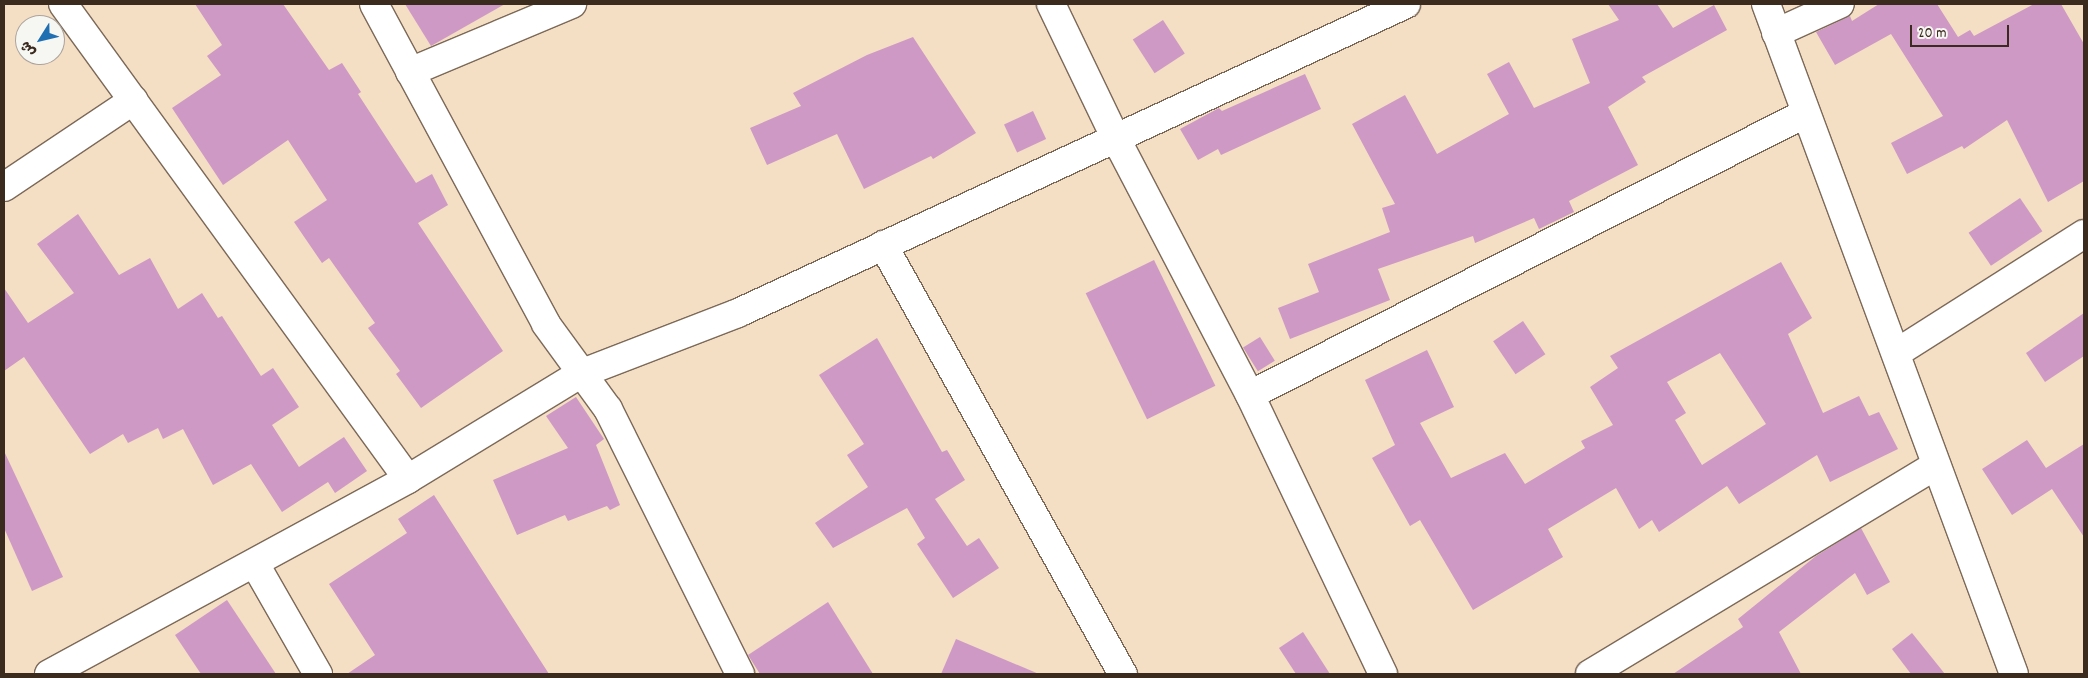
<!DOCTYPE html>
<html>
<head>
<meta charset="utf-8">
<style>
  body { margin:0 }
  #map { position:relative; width:2088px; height:678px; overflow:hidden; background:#f4dec4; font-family:Dekko,"Playpen Sans Arabic",sans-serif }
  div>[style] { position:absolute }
  .building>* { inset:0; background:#ce99c5; transform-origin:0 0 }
  .roads { filter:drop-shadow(1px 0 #7c6958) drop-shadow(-1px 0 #7c6958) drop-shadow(0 1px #7c6958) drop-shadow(0 -1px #7c6958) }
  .minor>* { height:28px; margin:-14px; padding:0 14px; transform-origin:14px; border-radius:14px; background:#fff }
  span { translate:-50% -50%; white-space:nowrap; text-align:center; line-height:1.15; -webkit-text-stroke:4px #f6f6f2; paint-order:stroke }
  .frame { position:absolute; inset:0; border:5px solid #3b2a1e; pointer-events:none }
  .north { position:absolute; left:15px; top:15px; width:50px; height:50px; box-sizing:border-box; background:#f6f6f2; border:1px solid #aba49d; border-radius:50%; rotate:234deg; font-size:14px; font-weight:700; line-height:20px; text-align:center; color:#3b2a1e }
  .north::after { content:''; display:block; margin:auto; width:18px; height:22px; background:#1f6fb2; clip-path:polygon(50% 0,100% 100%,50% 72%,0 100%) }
  .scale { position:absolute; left:1910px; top:25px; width:99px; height:22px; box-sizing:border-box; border:2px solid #3b2a1e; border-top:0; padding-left:6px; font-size:15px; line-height:18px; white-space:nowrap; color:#3b2a1e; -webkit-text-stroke:4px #f6f6f2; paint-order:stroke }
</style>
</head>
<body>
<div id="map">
  <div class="building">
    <div style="clip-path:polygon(195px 4px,283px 4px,329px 70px,342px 63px,361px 92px,358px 94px,416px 183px,432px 174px,448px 205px,418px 223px,503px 351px,421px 408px,396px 374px,400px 371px,368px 328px,375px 323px,329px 258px,322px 263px,294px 222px,327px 200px,288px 140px,223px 185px,172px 108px,221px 75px,207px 56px,222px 45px)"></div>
    <div style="clip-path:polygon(405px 4px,505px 4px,431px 46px)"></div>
    <div style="clip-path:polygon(1608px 4px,1657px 4px,1673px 28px,1714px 5px,1727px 30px,1642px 77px,1646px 82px,1608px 107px,1638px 165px,1569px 201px,1574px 212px,1539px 229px,1534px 218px,1475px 243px,1473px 236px,1378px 269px,1390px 300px,1290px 339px,1278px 308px,1319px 292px,1308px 264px,1390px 232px,1382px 208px,1395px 204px,1352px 124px,1405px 95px,1437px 154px,1509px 114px,1487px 74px,1509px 62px,1534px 108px,1590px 83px,1572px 39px,1619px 20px)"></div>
    <div style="clip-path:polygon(1879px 4px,1937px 4px,1958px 37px,1970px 30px,1974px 36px,2034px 4px,2061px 4px,2084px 44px,2084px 181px,2048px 202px,2007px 120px,1964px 149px,1962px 146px,1907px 174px,1891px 143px,1943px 116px,1891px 34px,1835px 65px,1816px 32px,1850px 16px,1852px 21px)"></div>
    <div style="left:1163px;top:20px;width:40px;height:36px;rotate:57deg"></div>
    <div style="clip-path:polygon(913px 37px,976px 133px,933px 159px,931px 156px,864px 189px,837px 134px,767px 165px,750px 128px,801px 106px,793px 93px,867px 55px)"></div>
    <div style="clip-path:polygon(1305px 74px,1321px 109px,1221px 155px,1218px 149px,1198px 160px,1180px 129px,1219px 108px,1222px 111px)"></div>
    <div style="left:1033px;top:111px;width:31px;height:32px;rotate:65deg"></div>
    <div style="left:2020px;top:198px;width:40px;height:62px;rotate:56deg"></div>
    <div style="clip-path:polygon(78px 214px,119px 275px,150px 258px,178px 309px,202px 293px,218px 318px,222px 316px,261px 376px,273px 368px,299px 407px,272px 425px,299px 467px,344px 437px,367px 471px,335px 493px,328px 482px,282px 512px,251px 464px,213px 485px,183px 429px,163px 439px,158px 428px,128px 443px,123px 434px,90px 454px,24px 357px,4px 371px,4px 288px,28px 323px,74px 293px,37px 244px)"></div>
    <div style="left:1154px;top:260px;width:140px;height:76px;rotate:64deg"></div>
    <div style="clip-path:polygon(evenodd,1781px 262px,1812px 318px,1788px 334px,1823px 413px,1859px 396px,1869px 416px,1879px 412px,1898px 449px,1830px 482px,1817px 455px,1739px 504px,1727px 486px,1659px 532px,1652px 520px,1639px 529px,1616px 488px,1548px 529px,1563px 557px,1473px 610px,1420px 520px,1410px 526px,1372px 458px,1395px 445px,1365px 380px,1427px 350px,1454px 407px,1420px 423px,1451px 478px,1505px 453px,1525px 484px,1585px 448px,1581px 441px,1613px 425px,1590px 387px,1618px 368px,1610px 356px,1781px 262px,1720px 353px,1766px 424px,1702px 465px,1675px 420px,1686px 413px,1667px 382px,1720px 353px)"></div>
    <div style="clip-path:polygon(2084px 313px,2084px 356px,2045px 382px,2026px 353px)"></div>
    <div style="left:1523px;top:321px;width:40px;height:36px;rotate:56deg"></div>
    <div style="left:1260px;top:337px;width:28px;height:20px;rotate:58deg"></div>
    <div style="clip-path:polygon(877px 338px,942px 452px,947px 450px,965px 480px,935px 499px,967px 546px,979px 538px,999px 568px,953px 598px,917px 544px,925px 538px,907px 508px,833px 548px,815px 523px,868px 487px,847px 455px,864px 444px,819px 375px)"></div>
    <div style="clip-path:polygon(576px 397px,604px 439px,596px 445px,620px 505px,610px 510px,607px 506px,568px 521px,565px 515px,517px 535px,493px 480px,568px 448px,546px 416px)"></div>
    <div style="clip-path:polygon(2027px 440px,2046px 468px,2084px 444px,2084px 537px,2052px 489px,2012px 515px,1982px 469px)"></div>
    <div style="clip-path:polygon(4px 451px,63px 577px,32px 591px,4px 528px)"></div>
    <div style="clip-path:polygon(434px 495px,549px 674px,347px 674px,375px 655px,329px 584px,407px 533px,398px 519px)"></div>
    <div style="clip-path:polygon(1861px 528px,1890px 582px,1867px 595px,1855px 573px,1779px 632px,1801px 674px,1673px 674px,1743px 627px,1738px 619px,1816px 556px)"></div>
    <div style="clip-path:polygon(227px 600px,276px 674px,201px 674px,175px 635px)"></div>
    <div style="clip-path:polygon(828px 602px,873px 674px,760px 674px,748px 655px)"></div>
    <div style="clip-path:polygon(1303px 632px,1330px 674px,1296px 674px,1279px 648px)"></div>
    <div style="clip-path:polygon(1912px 633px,1945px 674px,1911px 674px,1892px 649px)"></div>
    <div style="clip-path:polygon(956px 639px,1039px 674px,941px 674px)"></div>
  </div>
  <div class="roads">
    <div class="minor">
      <div style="left:63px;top:4px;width:587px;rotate:54.01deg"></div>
      <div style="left:374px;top:4px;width:363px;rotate:61.7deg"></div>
      <div style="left:546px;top:324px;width:105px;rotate:53.9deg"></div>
      <div style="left:608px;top:409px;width:296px;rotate:63.5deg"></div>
      <div style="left:1051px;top:4px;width:148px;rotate:64.3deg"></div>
      <div style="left:1115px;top:137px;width:291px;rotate:62.4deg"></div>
      <div style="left:1250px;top:395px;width:309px;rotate:64.5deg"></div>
      <div style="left:1766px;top:4px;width:714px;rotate:69.69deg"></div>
      <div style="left:1776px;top:33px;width:70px;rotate:-24.4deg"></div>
      <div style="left:410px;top:72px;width:176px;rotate:-22.8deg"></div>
      <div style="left:4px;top:187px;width:156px;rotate:-33.8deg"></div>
      <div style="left:883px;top:245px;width:492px;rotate:60.8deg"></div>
      <div style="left:1898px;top:352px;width:220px;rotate:-32.4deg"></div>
      <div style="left:1250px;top:395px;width:623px;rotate:-26.89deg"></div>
      <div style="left:255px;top:564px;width:127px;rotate:60.2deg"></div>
      <div style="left:49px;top:674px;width:409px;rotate:-28.5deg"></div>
      <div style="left:408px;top:479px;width:202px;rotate:-31.4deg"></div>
      <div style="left:580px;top:374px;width:169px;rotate:-21.1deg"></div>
      <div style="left:738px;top:313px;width:736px;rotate:-24.82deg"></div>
      <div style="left:1590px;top:674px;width:404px;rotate:-31.1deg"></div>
    </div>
  </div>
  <div class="frame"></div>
  <div class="north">ش</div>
  <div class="scale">20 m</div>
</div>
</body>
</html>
